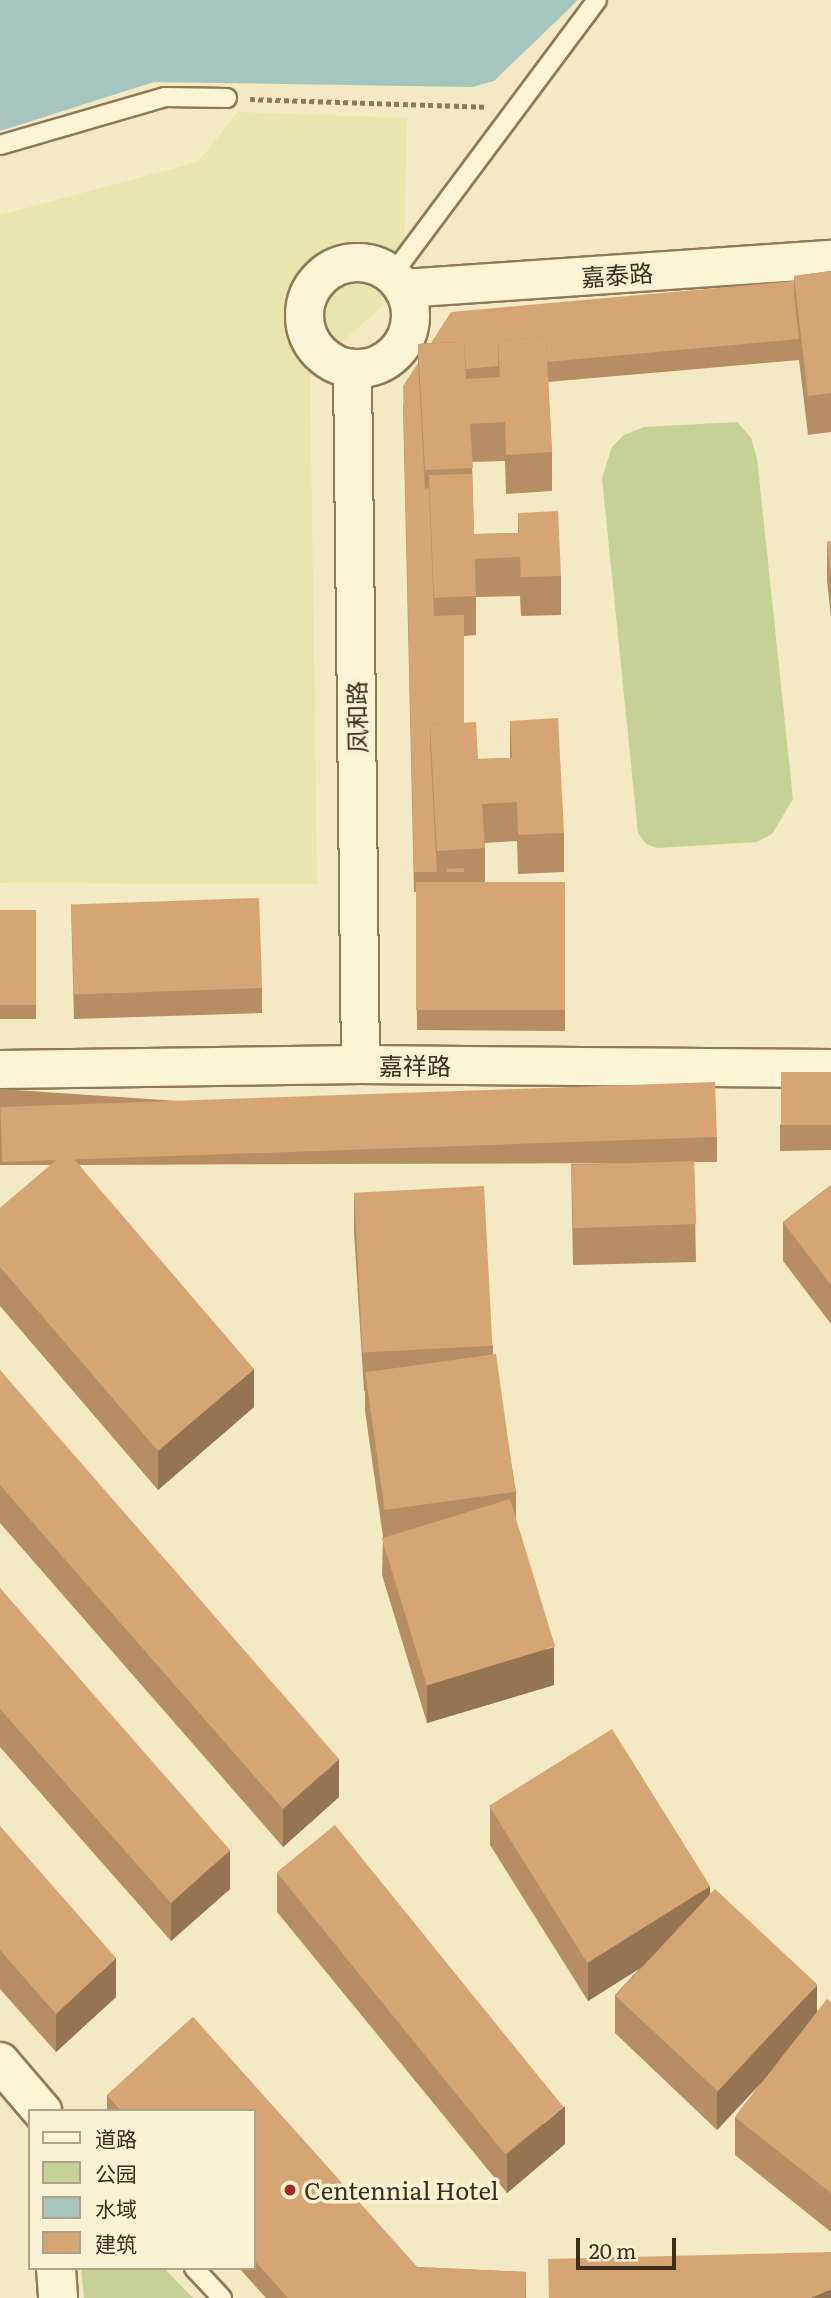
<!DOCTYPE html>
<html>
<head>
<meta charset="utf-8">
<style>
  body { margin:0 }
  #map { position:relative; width:831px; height:2298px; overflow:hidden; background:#f3e9c2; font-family:Literata,"Noto Sans SC",serif }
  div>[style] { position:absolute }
  .farmland>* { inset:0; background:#e9e5af }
  .green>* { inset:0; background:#c6d295 }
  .water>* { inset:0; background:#a5c5be }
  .path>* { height:4.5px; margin-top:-2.25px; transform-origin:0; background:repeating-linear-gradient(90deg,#8f7a57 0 5px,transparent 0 8.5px) }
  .roads { filter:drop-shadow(2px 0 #8f7a57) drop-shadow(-2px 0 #8f7a57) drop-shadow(0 2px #8f7a57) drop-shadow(0 -2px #8f7a57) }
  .service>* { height:18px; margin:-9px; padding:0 9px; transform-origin:9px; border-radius:9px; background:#fcf4d7 }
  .minor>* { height:37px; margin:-18.5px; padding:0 18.5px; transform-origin:18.5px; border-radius:18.5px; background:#fcf4d7 }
  .minor>.ring { margin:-18.5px; padding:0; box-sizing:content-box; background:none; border:37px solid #fcf4d7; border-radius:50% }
  .secondary>* { height:38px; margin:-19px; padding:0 19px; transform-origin:19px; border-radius:19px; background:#fcf4d7 }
  .wall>* { inset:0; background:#b78e64; transform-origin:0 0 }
  .shaded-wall>* { inset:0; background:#957451 }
  .building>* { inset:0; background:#d5a574; transform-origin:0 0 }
  .dots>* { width:19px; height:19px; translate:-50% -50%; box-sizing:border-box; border:4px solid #f9f1d3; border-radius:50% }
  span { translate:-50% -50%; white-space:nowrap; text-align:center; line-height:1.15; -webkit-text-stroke:7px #f9f1d3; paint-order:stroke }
  .street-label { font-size:24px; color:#3d2f1d }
  .poi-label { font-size:24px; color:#3d2f1d }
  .left { translate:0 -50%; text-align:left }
  .legend { position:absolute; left:28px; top:2109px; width:228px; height:161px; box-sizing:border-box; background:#f9f1d3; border:2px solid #aea38a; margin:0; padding:9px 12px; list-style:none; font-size:21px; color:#3d2f1d }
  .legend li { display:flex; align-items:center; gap:14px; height:35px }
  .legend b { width:35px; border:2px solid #aea38a }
  .scale { position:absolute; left:576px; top:2238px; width:100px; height:32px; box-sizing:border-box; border:4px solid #3d2f1d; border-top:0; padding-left:9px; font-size:21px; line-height:24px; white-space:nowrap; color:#3d2f1d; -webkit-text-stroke:5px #f9f1d3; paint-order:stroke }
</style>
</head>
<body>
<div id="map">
  <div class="farmland">
    <div style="clip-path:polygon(238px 112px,407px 118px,403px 288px,310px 370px,317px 884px,0 883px,0 215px,198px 162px)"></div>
  </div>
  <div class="green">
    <div style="clip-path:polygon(737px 422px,751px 438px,757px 458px,793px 799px,772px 834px,757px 842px,657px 848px,646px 844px,638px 833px,602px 478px,612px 447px,624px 435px,644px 427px)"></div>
    <div style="clip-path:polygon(81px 2268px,164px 2268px,193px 2298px,84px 2298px)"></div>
  </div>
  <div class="water">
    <div style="clip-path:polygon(0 0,578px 0,494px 81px,472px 87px,154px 82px,0 131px)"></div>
  </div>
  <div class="path">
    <div style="left:250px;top:99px;width:236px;rotate:1.9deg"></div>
  </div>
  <div class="roads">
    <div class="service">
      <div style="left:0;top:145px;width:172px;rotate:-16.2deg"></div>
      <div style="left:165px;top:97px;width:62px;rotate:0.9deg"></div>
      <div style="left:392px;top:275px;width:343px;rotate:-53.3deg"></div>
      <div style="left:194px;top:2268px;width:41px;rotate:47deg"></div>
    </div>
    <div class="minor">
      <div class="ring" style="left:304px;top:262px;width:69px;height:69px"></div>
      <div style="left:403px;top:288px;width:429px;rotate:-3.9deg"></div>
      <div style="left:352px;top:369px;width:695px;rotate:89.34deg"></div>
      <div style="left:0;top:1069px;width:360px;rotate:-0.8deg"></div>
      <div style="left:360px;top:1064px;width:471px;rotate:0.5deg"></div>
    </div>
    <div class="secondary">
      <div style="left:0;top:2062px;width:65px;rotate:49.4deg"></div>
      <div style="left:56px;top:2268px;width:30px;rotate:86deg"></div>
    </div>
  </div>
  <div class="wall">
    <div style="clip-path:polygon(831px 271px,831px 432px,808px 435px,799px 360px,548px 382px,552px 452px,552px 491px,506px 494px,505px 461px,472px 462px,474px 534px,518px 533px,518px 513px,561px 576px,561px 615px,521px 616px,520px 596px,476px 597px,476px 635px,464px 636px,464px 723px,478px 759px,510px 758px,510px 721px,564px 833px,564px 872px,518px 874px,517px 841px,485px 843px,485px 882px,565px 882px,565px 1031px,417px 1030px,416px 892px,414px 892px,403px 406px,418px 363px,418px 344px,431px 343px,794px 281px,794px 276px)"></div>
    <div style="clip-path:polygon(831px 541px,831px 617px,827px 581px,827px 542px)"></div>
    <div style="clip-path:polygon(71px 904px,262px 988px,262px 1013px,74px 1019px)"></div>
    <div style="left:0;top:910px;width:36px;height:109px"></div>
    <div style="clip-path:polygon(831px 1072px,831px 1150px,780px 1151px,780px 1125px)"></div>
    <div style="clip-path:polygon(0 1089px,717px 1137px,717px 1162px,694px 1162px,696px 1262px,573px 1265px,571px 1164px,625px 1163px,79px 1165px,254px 1407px,158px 1490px,0 1306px,0 1208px,51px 1165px,0 1165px)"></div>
    <div style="clip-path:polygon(831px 1185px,831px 1324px,783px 1261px,783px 1222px)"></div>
    <div style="clip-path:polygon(354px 1193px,493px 1346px,493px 1354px,516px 1492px,516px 1521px,554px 1685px,427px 1723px,382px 1575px,383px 1537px,365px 1411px,365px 1391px,364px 1391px,354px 1232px)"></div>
    <div style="clip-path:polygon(0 1370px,339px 1797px,283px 1847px,0 1523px)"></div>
    <div style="clip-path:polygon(0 1588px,230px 1889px,171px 1941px,0 1747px)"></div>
    <div style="clip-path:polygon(490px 1807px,710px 1893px,817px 2011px,831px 2002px,831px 2232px,735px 2155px,735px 2117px,761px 2083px,717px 2130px,615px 2033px,615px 1995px,639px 1969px,588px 2001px,490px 1845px)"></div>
    <div style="clip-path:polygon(0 1826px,116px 1997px,56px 2052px,0 1989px)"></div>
    <div style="clip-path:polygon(277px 1873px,565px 2144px,507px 2193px,277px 1912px)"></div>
    <div style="clip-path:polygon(193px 2017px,417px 2267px,526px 2272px,526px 2298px,266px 2298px,239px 2268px,254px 2268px,254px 2111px,107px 2111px,107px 2095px)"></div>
  </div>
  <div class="shaded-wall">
    <div style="clip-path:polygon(254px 1369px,254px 1407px,158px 1490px,158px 1451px)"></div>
    <div style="clip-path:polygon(554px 1647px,554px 1685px,427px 1723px,427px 1685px)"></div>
    <div style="clip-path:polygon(339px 1759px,339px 1797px,283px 1847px,283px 1809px)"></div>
    <div style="clip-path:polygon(230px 1850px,230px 1889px,171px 1941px,171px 1903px)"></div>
    <div style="clip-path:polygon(710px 1886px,710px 1924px,588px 2001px,588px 1963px)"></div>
    <div style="clip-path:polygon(116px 1958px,116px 1997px,56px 2052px,56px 2014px)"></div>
    <div style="clip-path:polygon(817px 1985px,817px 2023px,717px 2130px,717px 2091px)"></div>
    <div style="clip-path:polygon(565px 2106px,565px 2144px,507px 2193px,507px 2154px)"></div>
    <div style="clip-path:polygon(831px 2289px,831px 2298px,810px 2298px)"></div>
  </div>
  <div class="building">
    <div style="clip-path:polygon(831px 271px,831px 393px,808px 396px,794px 276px)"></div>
    <div style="clip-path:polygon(794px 281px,794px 294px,799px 339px,547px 362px,546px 337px,498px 340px,498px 366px,466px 369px,464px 342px,431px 343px,451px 312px)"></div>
    <div style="clip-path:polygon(546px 337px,552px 452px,506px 455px,505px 422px,470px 424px,473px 468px,425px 470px,418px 344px,464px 342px,466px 379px,500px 377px,498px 340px)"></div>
    <div style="clip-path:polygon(418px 363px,425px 489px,429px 488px,434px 616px,464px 615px,464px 723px,430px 725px,430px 743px,437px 872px,414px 872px,403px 386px)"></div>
    <div style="clip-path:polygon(472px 474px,474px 534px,519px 533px,518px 513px,558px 511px,561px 576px,521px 577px,520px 557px,475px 559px,476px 596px,434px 598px,429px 475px)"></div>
    <div style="clip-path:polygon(831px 541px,831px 578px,827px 542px)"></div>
    <div style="clip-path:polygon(558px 718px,564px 833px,518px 835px,517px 802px,482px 804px,485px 848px,437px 851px,430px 725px,476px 722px,478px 759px,512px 758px,510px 721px)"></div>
    <div style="clip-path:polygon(464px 868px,464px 872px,447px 872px,447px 869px)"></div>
    <div style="left:416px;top:882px;width:149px;height:128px"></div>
    <div style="left:259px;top:898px;width:90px;height:188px;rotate:88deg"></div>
    <div style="left:0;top:910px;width:36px;height:95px"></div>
    <div style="left:781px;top:1072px;width:50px;height:53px"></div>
    <div style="left:715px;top:1082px;width:55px;height:715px;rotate:88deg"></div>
    <div style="clip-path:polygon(67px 1151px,254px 1369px,158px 1451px,0 1267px,0 1208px)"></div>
    <div style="left:694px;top:1161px;width:63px;height:123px;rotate:88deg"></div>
    <div style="clip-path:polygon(831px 1185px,831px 1285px,783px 1222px)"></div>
    <div style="left:484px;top:1186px;width:160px;height:130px;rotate:87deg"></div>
    <div style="left:496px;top:1354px;width:139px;height:132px;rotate:82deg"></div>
    <div style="clip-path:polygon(0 1370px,339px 1759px,283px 1809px,0 1485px)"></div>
    <div style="left:510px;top:1499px;width:154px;height:134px;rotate:73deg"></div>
    <div style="clip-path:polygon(0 1588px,230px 1850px,171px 1903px,0 1709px)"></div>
    <div style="left:612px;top:1729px;width:185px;height:145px;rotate:58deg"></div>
    <div style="left:335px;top:1825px;width:363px;height:75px;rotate:51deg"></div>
    <div style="clip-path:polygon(0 1826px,116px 1958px,56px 2014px,0 1950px)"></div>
    <div style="left:715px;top:1889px;width:140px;height:146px;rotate:43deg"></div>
    <div style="clip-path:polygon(827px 1999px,831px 2002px,831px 2193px,735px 2117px)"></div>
    <div style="clip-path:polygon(193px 2017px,417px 2267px,526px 2272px,525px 2298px,288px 2298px,254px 2260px,254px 2111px,121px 2111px,107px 2095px)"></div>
    <div style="clip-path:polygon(831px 2252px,831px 2289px,810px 2298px,549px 2298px,548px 2259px)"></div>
  </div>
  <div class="dots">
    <div style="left:290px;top:2190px;background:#a52b20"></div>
  </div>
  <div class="street-label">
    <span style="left:617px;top:274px;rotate:-4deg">嘉泰路</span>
    <span style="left:356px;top:717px;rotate:-91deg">凤和路</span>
    <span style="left:415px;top:1065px">嘉祥路</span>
  </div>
  <div class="poi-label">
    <span class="left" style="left:304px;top:2190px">Centennial Hotel</span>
  </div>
  <ul class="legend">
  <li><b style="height:9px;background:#fcf4d7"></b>道路</li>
  <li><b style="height:19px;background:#c6d295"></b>公园</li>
  <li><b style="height:19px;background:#a5c5be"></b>水域</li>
  <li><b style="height:19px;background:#d5a574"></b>建筑</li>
  </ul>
  <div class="scale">20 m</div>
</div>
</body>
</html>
